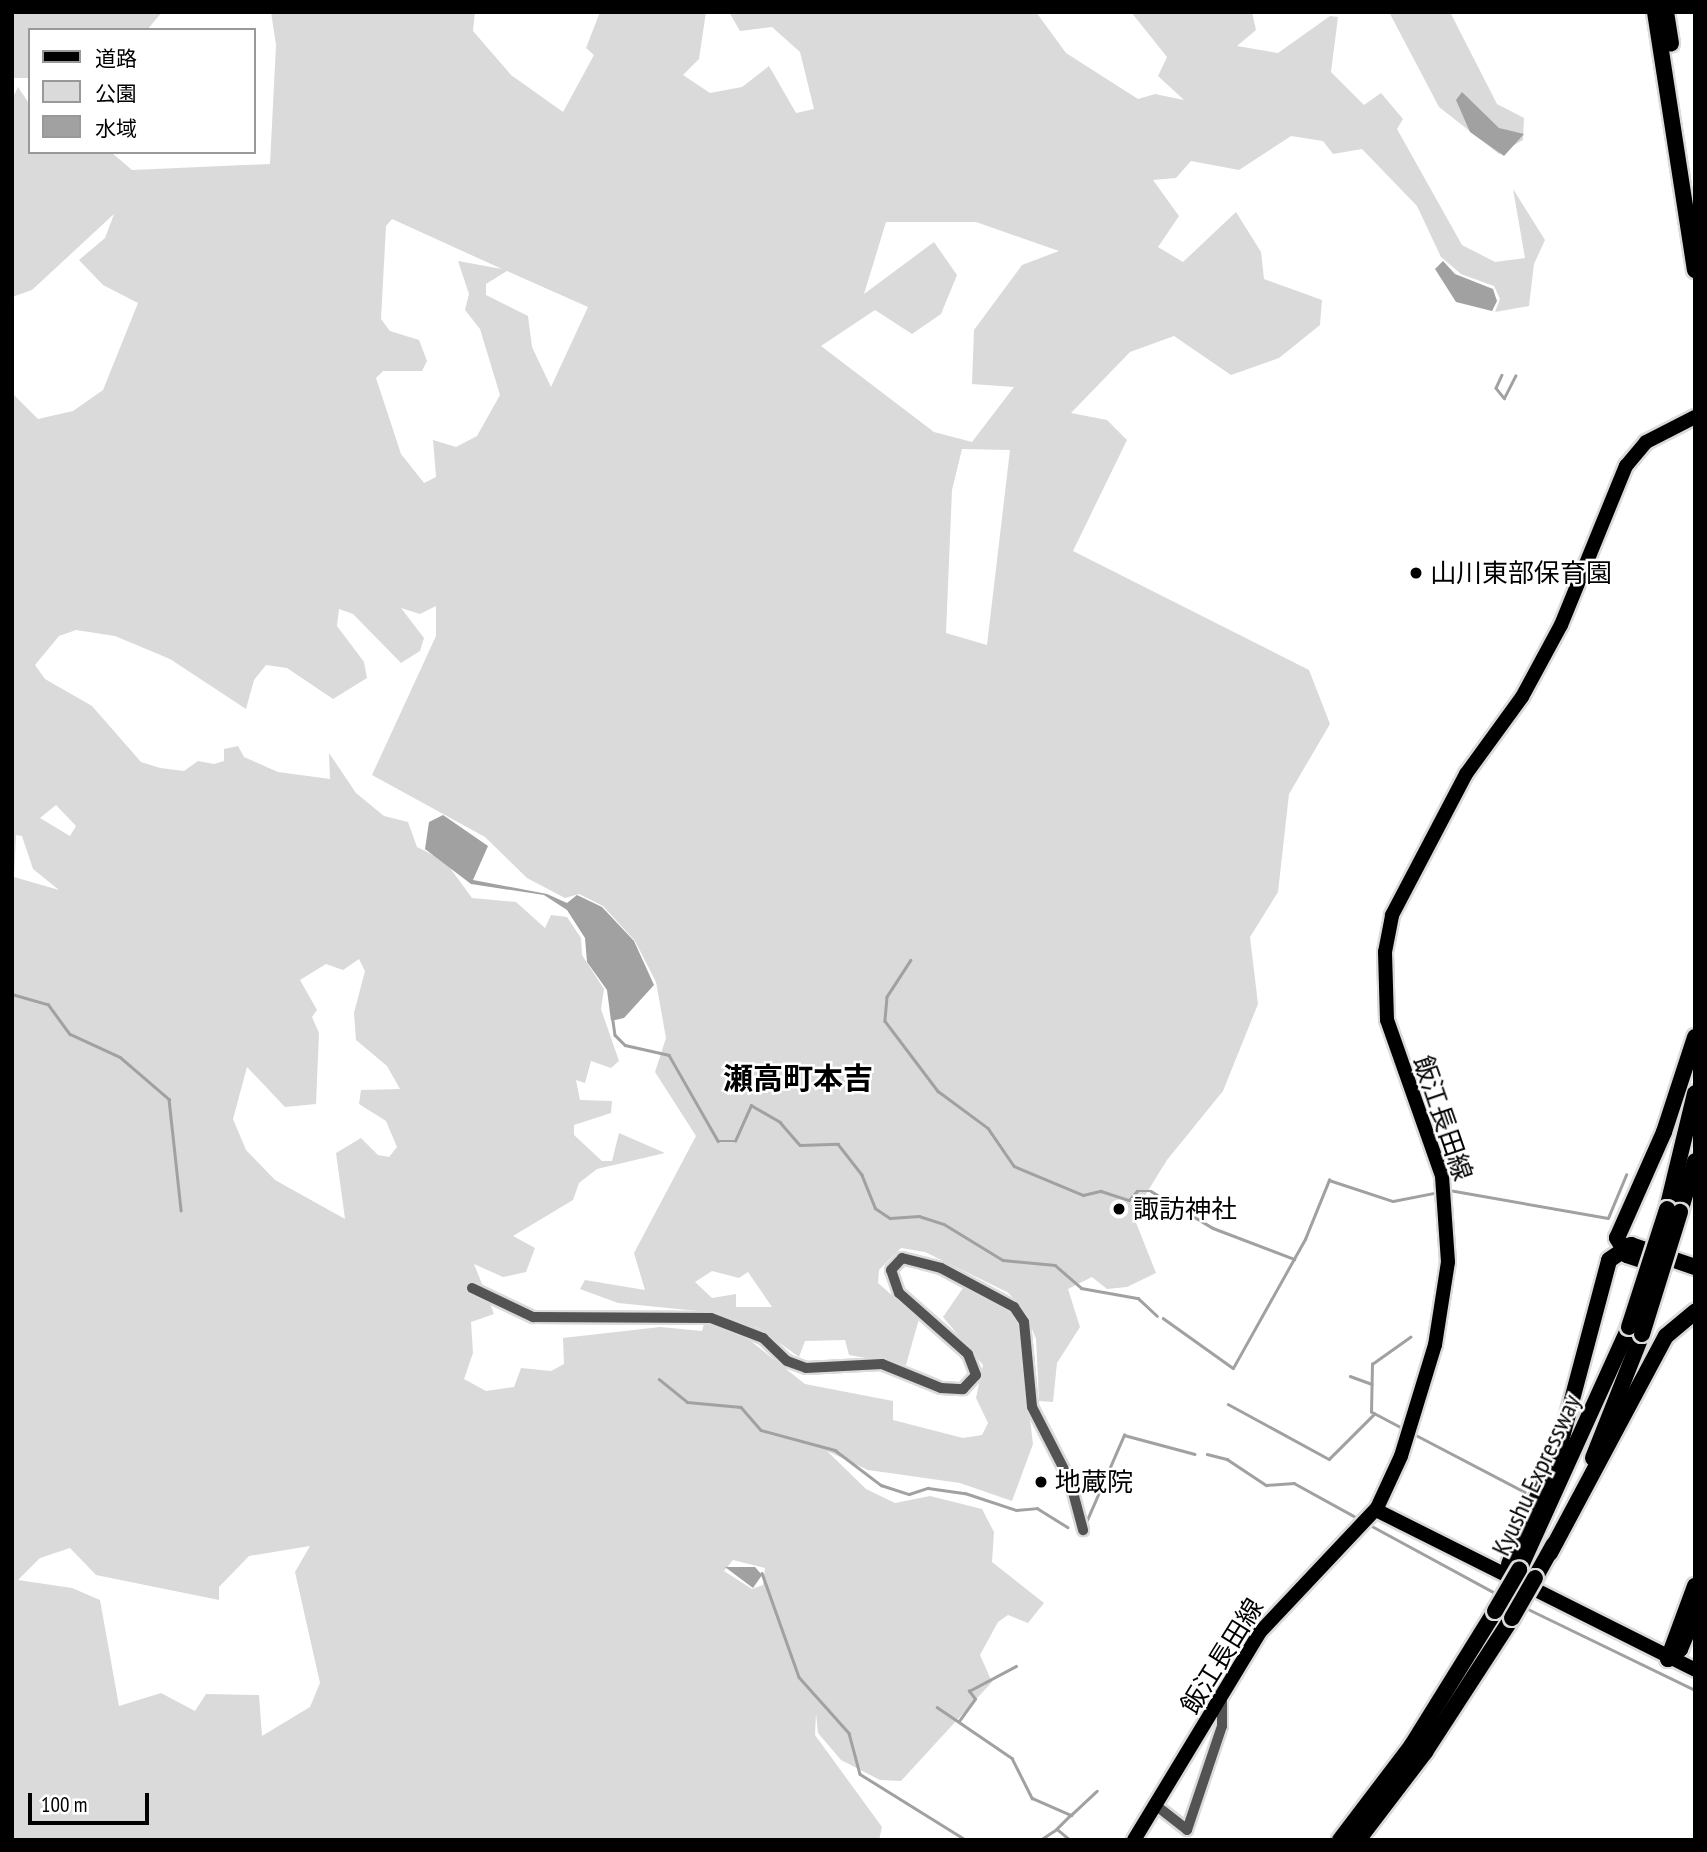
<!DOCTYPE html>
<html>
<head>
<meta charset="utf-8">
<style>
  body { margin:0 }
  #map { position:relative; width:1707px; height:1852px; overflow:hidden; background:#fff; font-family:"PT Sans Narrow","Noto Sans JP",sans-serif }
  div>[style] { position:absolute }
  .green>* { inset:0; background:#dadada }
  .water>* { inset:0; background:#a1a1a1 }
  .stream>* { height:2.5px; margin:-1.25px; padding:0 1.25px; transform-origin:1.25px; border-radius:1.25px; background:#a1a1a1 }
  .roads { filter:drop-shadow(2px 0 #dbdbdb) drop-shadow(-2px 0 #dbdbdb) drop-shadow(0 2px #dbdbdb) drop-shadow(0 -2px #dbdbdb) }
  .minor>* { height:10px; margin:-5px; padding:0 5px; transform-origin:5px; border-radius:5px; background:#535353 }
  .major>* { height:14px; margin:-7px; padding:0 7px; transform-origin:7px; border-radius:7px; background:#000 }
  .highway>* { height:16px; margin:-8px; padding:0 8px; transform-origin:8px; border-radius:8px; background:#000 }
  .bridges { filter:drop-shadow(2px 0 #dbdbdb) drop-shadow(-2px 0 #dbdbdb) drop-shadow(0 2px #dbdbdb) drop-shadow(0 -2px #dbdbdb) }
  .highway-bridge>* { height:16px; margin:-8px; padding:0 8px; transform-origin:8px; border-radius:8px; background:#000 }
  .dots>* { width:19px; height:19px; translate:-50% -50%; box-sizing:border-box; border:4px solid #fff; border-radius:50% }
  span { translate:-50% -50%; white-space:nowrap; text-align:center; line-height:1.15; -webkit-text-stroke:5px #fff; paint-order:stroke }
  .poi-label { font-size:26px; color:#000 }
  .left { translate:0 -50%; text-align:left }
  .street-label { font-size:26px; color:#000 }
  .quarter-label { font-size:30px; color:#000; font-weight:700 }
  .frame { position:absolute; inset:0; border:14px solid #000; pointer-events:none }
  .legend { position:absolute; left:28px; top:28px; width:228px; height:126px; box-sizing:border-box; background:#fff; border:2px solid #999; margin:0; padding:9px 12px; list-style:none; font-size:21px; color:#000 }
  .legend li { display:flex; align-items:center; gap:14px; height:35px }
  .legend b { width:35px; border:2px solid #999 }
  .scale { position:absolute; left:28px; top:1793px; width:121px; height:32px; box-sizing:border-box; border:4px solid #000; border-top:0; padding-left:9px; font-size:21px; line-height:24px; white-space:nowrap; color:#000; -webkit-text-stroke:5px #fff; paint-order:stroke }
</style>
</head>
<body>
<div id="map">
  <div class="green">
    <div style="clip-path:polygon(12px 12px,162px 12px,147px 30px,30px 30px,29px 78px,12px 78px)"></div>
    <div style="clip-path:polygon(evenodd,271px 12px,475px 12px,473px 31px,511px 75px,563px 112px,594px 55px,586px 48px,600px 12px,706px 12px,699px 59px,683px 75px,710px 93px,742px 87px,769px 66px,796px 113px,814px 109px,800px 52px,772px 27px,740px 31px,729px 12px,1036px 12px,1066px 53px,1138px 99px,1155px 94px,1184px 100px,1158px 76px,1167px 57px,1131px 12px,1252px 12px,1256px 30px,1237px 46px,1278px 53px,1330px 16px,1338px 17px,1331px 72px,1364px 105px,1381px 93px,1403px 119px,1397px 129px,1462px 245px,1495px 262px,1525px 258px,1513px 189px,1545px 240px,1534px 264px,1529px 306px,1495px 312px,1500px 299px,1494px 286px,1461px 274px,1441px 257px,1417px 206px,1362px 149px,1333px 154px,1323px 141px,1291px 136px,1239px 170px,1191px 161px,1176px 178px,1153px 180px,1179px 216px,1158px 247px,1183px 262px,1236px 212px,1261px 252px,1264px 279px,1322px 300px,1320px 325px,1279px 358px,1231px 375px,1174px 336px,1130px 352px,1071px 413px,1107px 420px,1127px 440px,1073px 551px,1309px 670px,1330px 724px,1289px 794px,1278px 892px,1250px 937px,1258px 1004px,1223px 1091px,1167px 1160px,1133px 1215px,1156px 1273px,1127px 1287px,1107px 1289px,1092px 1277px,1068px 1289px,1080px 1327px,1057px 1363px,1053px 1402px,1039px 1401px,1036px 1339px,1023px 1307px,1007px 1292px,925px 1252px,901px 1248px,879px 1270px,878px 1283px,919px 1319px,906px 1365px,849px 1355px,845px 1340px,805px 1341px,799px 1357px,759px 1328px,698px 1311px,618px 1303px,580px 1289px,585px 1280px,645px 1290px,634px 1253px,696px 1136px,655px 1072px,666px 1038px,656px 982px,635px 941px,603px 906px,579px 894px,565px 898px,527px 878px,485px 837px,372px 775px,436px 636px,436px 606px,420px 614px,401px 608px,424px 638px,420px 651px,401px 663px,353px 614px,339px 609px,337px 626px,364px 662px,367px 678px,333px 699px,287px 668px,266px 665px,254px 680px,246px 709px,170px 659px,115px 636px,76px 630px,59px 636px,35px 665px,45px 679px,92px 706px,141px 762px,160px 768px,184px 771px,198px 761px,214px 764px,224px 761px,224px 749px,238px 746px,244px 757px,278px 772px,330px 779px,329px 753px,356px 793px,384px 816px,408px 822px,417px 847px,445px 861px,472px 898px,516px 902px,545px 928px,551px 915px,567px 917px,581px 938px,582px 955px,604px 989px,601px 1009px,619px 1061px,611px 1068px,591px 1061px,585px 1083px,576px 1080px,580px 1100px,612px 1101px,611px 1113px,574px 1125px,574px 1135px,602px 1161px,612px 1161px,619px 1133px,665px 1153px,597px 1169px,579px 1183px,573px 1200px,513px 1236px,535px 1248px,526px 1272px,503px 1277px,474px 1264px,494px 1314px,471px 1322px,473px 1353px,464px 1379px,486px 1391px,514px 1387px,521px 1368px,551px 1371px,564px 1364px,563px 1338px,660px 1327px,702px 1331px,704px 1324px,738px 1331px,805px 1384px,893px 1401px,893px 1420px,963px 1438px,982px 1435px,988px 1423px,976px 1398px,983px 1365px,943px 1317px,963px 1288px,1012px 1311px,1019px 1327px,1033px 1444px,1012px 1501px,960px 1483px,868px 1470px,827px 1451px,866px 1489px,895px 1503px,930px 1496px,982px 1509px,994px 1532px,992px 1562px,1044px 1603px,1028px 1623px,1008px 1615px,998px 1622px,980px 1655px,992px 1682px,901px 1781px,880px 1780px,841px 1760px,818px 1733px,816px 1713px,815px 1735px,882px 1827px,879px 1840px,12px 1840px,12px 393px,38px 419px,73px 411px,103px 390px,138px 303px,103px 285px,79px 260px,105px 238px,114px 214px,32px 290px,12px 297px,12px 99px,18px 87px,30px 105px,30px 152px,111px 152px,132px 170px,270px 164px,276px 45px,271px 12px,392px 219px,502px 269px,458px 261px,469px 294px,465px 310px,480px 329px,500px 395px,477px 436px,456px 447px,433px 440px,436px 477px,424px 483px,401px 454px,376px 378px,383px 371px,422px 371px,427px 361px,419px 340px,390px 331px,381px 319px,386px 226px,392px 219px,271px 12px,886px 222px,976px 222px,1059px 251px,1022px 265px,974px 330px,972px 384px,1014px 387px,972px 442px,934px 432px,821px 346px,875px 310px,912px 334px,941px 314px,957px 275px,934px 242px,864px 294px,886px 222px,271px 12px,507px 271px,588px 307px,551px 387px,532px 347px,528px 316px,486px 295px,486px 284px,507px 271px,271px 12px,962px 449px,1010px 450px,987px 645px,946px 633px,952px 490px,962px 449px,271px 12px,56px 805px,76px 826px,70px 836px,40px 818px,56px 805px,271px 12px,16px 835px,22px 836px,33px 869px,59px 890px,14px 877px,16px 835px,271px 12px,359px 959px,365px 971px,354px 1013px,356px 1040px,387px 1066px,400px 1089px,361px 1090px,359px 1104px,386px 1121px,397px 1147px,389px 1157px,378px 1155px,361px 1138px,336px 1153px,345px 1219px,275px 1180px,246px 1150px,233px 1119px,247px 1067px,285px 1107px,316px 1104px,319px 1033px,312px 1017px,317px 1010px,300px 980px,326px 964px,343px 970px,359px 959px,271px 12px,712px 1271px,739px 1278px,748px 1272px,772px 1307px,736px 1307px,736px 1294px,712px 1298px,695px 1282px,712px 1271px,271px 12px,310px 1546px,295px 1572px,320px 1683px,310px 1707px,262px 1736px,259px 1695px,206px 1694px,195px 1711px,161px 1693px,119px 1706px,100px 1600px,72px 1588px,18px 1580px,40px 1558px,70px 1548px,96px 1575px,219px 1600px,219px 1587px,249px 1556px,310px 1546px,271px 12px,733px 1560px,765px 1568px,763px 1585px,752px 1589px,724px 1571px,733px 1560px)"></div>
    <div style="clip-path:polygon(1389px 12px,1450px 12px,1497px 104px,1524px 118px,1523px 140px,1499px 154px,1439px 107px)"></div>
  </div>
  <div class="water">
    <div style="clip-path:polygon(1462px 92px,1499px 128px,1524px 134px,1504px 156px,1470px 132px,1456px 100px)"></div>
    <div style="clip-path:polygon(1443px 261px,1455px 274px,1493px 289px,1497px 301px,1492px 311px,1456px 302px,1435px 269px)"></div>
    <div style="clip-path:polygon(443px 815px,488px 846px,473px 880px,547px 894px,567px 903px,577px 895px,602px 907px,634px 941px,654px 985px,624px 1018px,611px 1021px,607px 990px,587px 962px,585px 938px,567px 910px,544px 895px,471px 884px,425px 849px,429px 822px)"></div>
    <div style="clip-path:polygon(725px 1567px,755px 1567px,762px 1575px,753px 1588px)"></div>
  </div>
  <div class="stream">
    <div style="left:1502px;top:375px;width:14px;rotate:115deg"></div>
    <div style="left:1496px;top:388px;width:13px;rotate:51deg"></div>
    <div style="left:1504px;top:398px;width:25px;rotate:-63deg"></div>
    <div style="left:911px;top:960px;width:44px;rotate:123deg"></div>
    <div style="left:887px;top:997px;width:24px;rotate:95deg"></div>
    <div style="left:885px;top:1021px;width:88px;rotate:52.9deg"></div>
    <div style="left:938px;top:1091px;width:62px;rotate:36.5deg"></div>
    <div style="left:988px;top:1128px;width:46px;rotate:55.6deg"></div>
    <div style="left:1014px;top:1166px;width:75px;rotate:22.8deg"></div>
    <div style="left:1083px;top:1195px;width:18px;rotate:-13deg"></div>
    <div style="left:1101px;top:1191px;width:29px;rotate:18deg"></div>
    <div style="left:1129px;top:1200px;width:12px;rotate:-48deg"></div>
    <div style="left:1137px;top:1191px;width:14px"></div>
    <div style="left:1151px;top:1191px;width:72px;rotate:30.8deg"></div>
    <div style="left:1213px;top:1228px;width:87px;rotate:20.9deg"></div>
    <div style="left:12px;top:994px;width:37px;rotate:16deg"></div>
    <div style="left:48px;top:1004px;width:37px;rotate:54deg"></div>
    <div style="left:70px;top:1034px;width:55px;rotate:24.7deg"></div>
    <div style="left:120px;top:1057px;width:65px;rotate:40.6deg"></div>
    <div style="left:169px;top:1099px;width:112px;rotate:83.8deg"></div>
    <div style="left:613px;top:1021px;width:14px;rotate:82deg"></div>
    <div style="left:615px;top:1035px;width:14px;rotate:45deg"></div>
    <div style="left:625px;top:1045px;width:45px;rotate:12.8deg"></div>
    <div style="left:669px;top:1055px;width:99px;rotate:60.3deg"></div>
    <div style="left:718px;top:1141px;width:17px"></div>
    <div style="left:735px;top:1141px;width:39px;rotate:-66deg"></div>
    <div style="left:751px;top:1105px;width:34px;rotate:30deg"></div>
    <div style="left:780px;top:1122px;width:30px;rotate:49deg"></div>
    <div style="left:800px;top:1145px;width:38px;rotate:-2deg"></div>
    <div style="left:838px;top:1144px;width:39px;rotate:52deg"></div>
    <div style="left:862px;top:1175px;width:35px;rotate:68deg"></div>
    <div style="left:875px;top:1208px;width:18px;rotate:34deg"></div>
    <div style="left:890px;top:1218px;width:29px;rotate:-4deg"></div>
    <div style="left:919px;top:1216px;width:26px;rotate:18deg"></div>
    <div style="left:944px;top:1224px;width:69px;rotate:31.4deg"></div>
    <div style="left:1003px;top:1260px;width:52px;rotate:5.5deg"></div>
    <div style="left:1055px;top:1265px;width:35px;rotate:41deg"></div>
    <div style="left:1081px;top:1288px;width:58px;rotate:10deg"></div>
    <div style="left:1138px;top:1298px;width:26px;rotate:43deg"></div>
    <div style="left:1449px;top:1190px;width:161px;rotate:10deg"></div>
    <div style="left:1608px;top:1218px;width:47px;rotate:-67.3deg"></div>
    <div style="left:1163px;top:1318px;width:86px;rotate:35.5deg"></div>
    <div style="left:1233px;top:1368px;width:148px;rotate:-60.8deg"></div>
    <div style="left:1305px;top:1239px;width:64px;rotate:-67.9deg"></div>
    <div style="left:1329px;top:1180px;width:67px;rotate:18.2deg"></div>
    <div style="left:1393px;top:1201px;width:47px;rotate:-11.1deg"></div>
    <div style="left:1350px;top:1376px;width:23px;rotate:20deg"></div>
    <div style="left:659px;top:1379px;width:36px;rotate:39deg"></div>
    <div style="left:687px;top:1402px;width:54px;rotate:5.3deg"></div>
    <div style="left:741px;top:1407px;width:30px;rotate:49deg"></div>
    <div style="left:761px;top:1430px;width:77px;rotate:15.1deg"></div>
    <div style="left:835px;top:1450px;width:58px;rotate:37.3deg"></div>
    <div style="left:881px;top:1485px;width:29px;rotate:18deg"></div>
    <div style="left:909px;top:1494px;width:20px;rotate:-18deg"></div>
    <div style="left:928px;top:1488px;width:37px;rotate:8deg"></div>
    <div style="left:965px;top:1493px;width:54px;rotate:18.4deg"></div>
    <div style="left:1016px;top:1510px;width:21px;rotate:-5deg"></div>
    <div style="left:1037px;top:1508px;width:36px;rotate:32deg"></div>
    <div style="left:1228px;top:1404px;width:115px;rotate:28.6deg"></div>
    <div style="left:1329px;top:1459px;width:64px;rotate:-45deg"></div>
    <div style="left:1405px;top:1430px;width:38px;rotate:-152deg"></div>
    <div style="left:1371px;top:1412px;width:48px;rotate:-88.8deg"></div>
    <div style="left:1372px;top:1364px;width:47px;rotate:-35.4deg"></div>
    <div style="left:1414px;top:1434px;width:125px;rotate:27.6deg"></div>
    <div style="left:1207px;top:1454px;width:21px;rotate:14deg"></div>
    <div style="left:1227px;top:1459px;width:47px;rotate:33.7deg"></div>
    <div style="left:1266px;top:1485px;width:28px;rotate:-4deg"></div>
    <div style="left:1294px;top:1483px;width:77px;rotate:28.9deg"></div>
    <div style="left:1087px;top:1520px;width:93px;rotate:-66.5deg"></div>
    <div style="left:1124px;top:1435px;width:73px;rotate:15deg"></div>
    <div style="left:1370px;top:1525px;width:147px;rotate:28.5deg"></div>
    <div style="left:762px;top:1573px;width:110px;rotate:70.4deg"></div>
    <div style="left:799px;top:1677px;width:75px;rotate:48.2deg"></div>
    <div style="left:849px;top:1733px;width:42px;rotate:75deg"></div>
    <div style="left:860px;top:1774px;width:125px;rotate:31.9deg"></div>
    <div style="left:1524px;top:1607px;width:190px;rotate:25.9deg"></div>
    <div style="left:937px;top:1707px;width:91px;rotate:34.2deg"></div>
    <div style="left:1012px;top:1758px;width:45px;rotate:63.4deg"></div>
    <div style="left:1032px;top:1798px;width:43px;rotate:23.6deg"></div>
    <div style="left:1071px;top:1815px;width:20px;rotate:135deg"></div>
    <div style="left:959px;top:1721px;width:27px;rotate:-54deg"></div>
    <div style="left:975px;top:1699px;width:10px;rotate:-127deg"></div>
    <div style="left:969px;top:1691px;width:53px;rotate:-28deg"></div>
    <div style="left:1071px;top:1815px;width:35px;rotate:-43deg"></div>
    <div style="left:1040px;top:1840px;width:20px;rotate:-33deg"></div>
    <div style="left:1057px;top:1829px;width:17px;rotate:40deg"></div>
  </div>
  <div class="roads">
    <div class="minor">
      <div style="left:472px;top:1288px;width:68px;rotate:25.4deg"></div>
      <div style="left:533px;top:1317px;width:178px;rotate:0.3deg"></div>
      <div style="left:711px;top:1318px;width:56px;rotate:21deg"></div>
      <div style="left:763px;top:1338px;width:33px;rotate:44deg"></div>
      <div style="left:787px;top:1361px;width:20px;rotate:20deg"></div>
      <div style="left:806px;top:1368px;width:76px;rotate:-3deg"></div>
      <div style="left:882px;top:1364px;width:64px;rotate:22.1deg"></div>
      <div style="left:941px;top:1388px;width:22px;rotate:3deg"></div>
      <div style="left:963px;top:1389px;width:19px;rotate:-47deg"></div>
      <div style="left:976px;top:1375px;width:22px;rotate:-111deg"></div>
      <div style="left:968px;top:1354px;width:92px;rotate:-138.5deg"></div>
      <div style="left:899px;top:1293px;width:24px;rotate:-109deg"></div>
      <div style="left:891px;top:1270px;width:16px;rotate:-47deg"></div>
      <div style="left:902px;top:1258px;width:40px;rotate:14.4deg"></div>
      <div style="left:941px;top:1268px;width:83px;rotate:28.1deg"></div>
      <div style="left:1014px;top:1307px;width:18px;rotate:56deg"></div>
      <div style="left:1024px;top:1322px;width:85px;rotate:84.6deg"></div>
      <div style="left:1032px;top:1407px;width:83px;rotate:62.8deg"></div>
      <div style="left:1070px;top:1481px;width:51px;rotate:75.1deg"></div>
      <div style="left:1158px;top:1807px;width:37px;rotate:38deg"></div>
      <div style="left:1187px;top:1830px;width:110px;rotate:-71.4deg"></div>
      <div style="left:1222px;top:1726px;width:25px;rotate:-90deg"></div>
    </div>
    <div class="major">
      <div style="left:1376px;top:1510px;width:357px;rotate:26.6deg"></div>
      <div style="left:1134px;top:1840px;width:243px;rotate:-58.8deg"></div>
      <div style="left:1260px;top:1632px;width:170px;rotate:-46.7deg"></div>
      <div style="left:1377px;top:1508px;width:57px;rotate:-65.2deg"></div>
      <div style="left:1401px;top:1456px;width:116px;rotate:-73deg"></div>
      <div style="left:1435px;top:1345px;width:84px;rotate:-81.1deg"></div>
      <div style="left:1448px;top:1262px;width:86px;rotate:-94deg"></div>
      <div style="left:1442px;top:1176px;width:165px;rotate:-109.4deg"></div>
      <div style="left:1387px;top:1020px;width:68px;rotate:-91.7deg"></div>
      <div style="left:1385px;top:952px;width:38px;rotate:-79deg"></div>
      <div style="left:1392px;top:915px;width:159px;rotate:-62.3deg"></div>
      <div style="left:1466px;top:774px;width:95px;rotate:-54deg"></div>
      <div style="left:1522px;top:697px;width:82px;rotate:-61.6deg"></div>
      <div style="left:1561px;top:625px;width:172px;rotate:-67.8deg"></div>
      <div style="left:1626px;top:466px;width:31px;rotate:-50deg"></div>
      <div style="left:1646px;top:442px;width:55px;rotate:-27deg"></div>
    </div>
    <div class="highway">
      <div style="left:1655px;top:12px;width:261px;rotate:81.2deg"></div>
      <div style="left:1666px;top:12px;width:32px;rotate:81deg"></div>
      <div style="left:1667px;top:1209px;width:119px;rotate:-76.4deg"></div>
      <div style="left:1680px;top:1212px;width:53px;rotate:-73.6deg"></div>
      <div style="left:1663px;top:1267px;width:38px;rotate:-162deg"></div>
      <div style="left:1627px;top:1255px;width:20px;rotate:-120deg"></div>
      <div style="left:1617px;top:1238px;width:116px;rotate:-66.1deg"></div>
      <div style="left:1664px;top:1132px;width:100px;rotate:-71.9deg"></div>
      <div style="left:1593px;top:1458px;width:133px;rotate:-68.4deg"></div>
      <div style="left:1550px;top:1553px;width:246px;rotate:-61.9deg"></div>
      <div style="left:1666px;top:1336px;width:38px;rotate:-40deg"></div>
      <div style="left:1509px;top:1564px;width:134px;rotate:-67.1deg"></div>
      <div style="left:1561px;top:1441px;width:187px;rotate:-75.1deg"></div>
      <div style="left:1609px;top:1260px;width:27px;rotate:-34deg"></div>
      <div style="left:1631px;top:1245px;width:68px;rotate:19deg"></div>
      <div style="left:1519px;top:1570px;width:267px;rotate:-65.6deg"></div>
      <div style="left:1535px;top:1578px;width:38px;rotate:-61deg"></div>
      <div style="left:1668px;top:1659px;width:78px;rotate:-69.7deg"></div>
      <div style="left:1668px;top:1659px;width:16px;rotate:-40deg"></div>
      <div style="left:1680px;top:1649px;width:38px;rotate:-67deg"></div>
      <div style="left:1340px;top:1840px;width:119px;rotate:-52.8deg"></div>
      <div style="left:1412px;top:1745px;width:158px;rotate:-58.2deg"></div>
      <div style="left:1358px;top:1840px;width:111px;rotate:-52.7deg"></div>
      <div style="left:1425px;top:1752px;width:160px;rotate:-57deg"></div>
    </div>
  </div>
  <div class="bridges">
    <div class="highway-bridge">
      <div style="left:1629px;top:1327px;width:124px;rotate:-72.1deg"></div>
      <div style="left:1642px;top:1334px;width:128px;rotate:-72.7deg"></div>
      <div style="left:1495px;top:1611px;width:48px;rotate:-59.7deg"></div>
      <div style="left:1512px;top:1618px;width:46px;rotate:-60.1deg"></div>
    </div>
  </div>
  <div class="dots">
    <div style="left:1416px;top:573px;background:#000"></div>
    <div style="left:1119px;top:1209px;background:#000"></div>
    <div style="left:1041px;top:1482px;background:#000"></div>
  </div>
  <div class="poi-label">
    <span class="left" style="left:1430px;top:573px">山川東部保育園</span>
    <span class="left" style="left:1133px;top:1209px">諏訪神社</span>
    <span class="left" style="left:1055px;top:1482px">地蔵院</span>
  </div>
  <div class="street-label">
    <span style="left:1443px;top:1118px;rotate:71deg">飯江長田線</span>
    <span style="left:1536px;top:1475px;rotate:-65deg">Kyushu Expressway</span>
    <span style="left:1222px;top:1656px;rotate:-58deg">飯江長田線</span>
  </div>
  <div class="quarter-label">
    <span style="left:798px;top:1078px">瀬高町本吉</span>
  </div>
  <div class="frame"></div>
  <ul class="legend">
  <li><b style="height:9px;background:#000"></b>道路</li>
  <li><b style="height:19px;background:#dadada"></b>公園</li>
  <li><b style="height:19px;background:#a1a1a1"></b>水域</li>
  </ul>
  <div class="scale">100 m</div>
</div>
</body>
</html>
